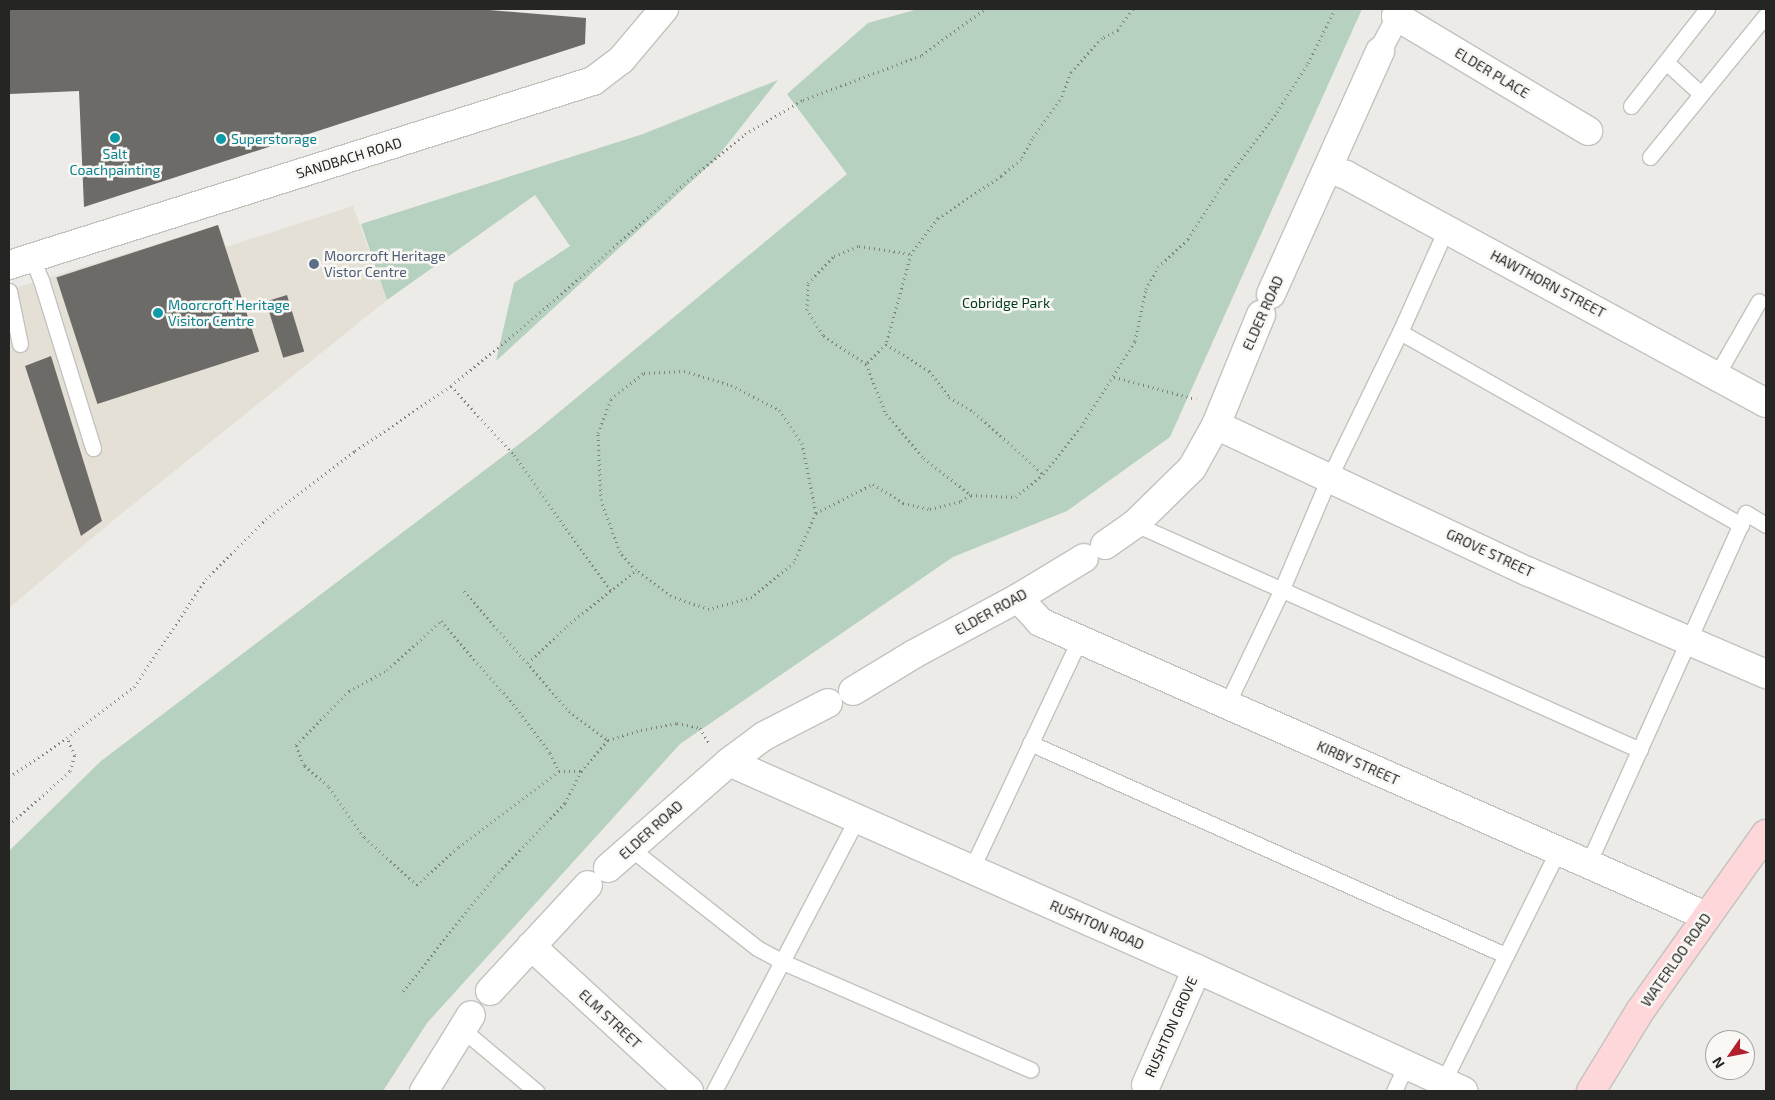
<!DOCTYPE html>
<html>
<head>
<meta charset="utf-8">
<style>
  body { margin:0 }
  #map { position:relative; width:1775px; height:1100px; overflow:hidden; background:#ecebe7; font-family:"Exo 2",sans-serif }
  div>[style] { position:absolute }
  .built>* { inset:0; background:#e4e0d5 }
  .green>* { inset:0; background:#b6d1bf }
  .building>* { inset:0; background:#6c6b68; transform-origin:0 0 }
  .path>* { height:3px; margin-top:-1.5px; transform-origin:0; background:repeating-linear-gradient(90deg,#80807d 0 1px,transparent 0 5px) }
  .roads { filter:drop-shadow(1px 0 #c3c2bf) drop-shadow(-1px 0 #c3c2bf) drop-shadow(0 1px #c3c2bf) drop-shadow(0 -1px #c3c2bf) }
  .service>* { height:15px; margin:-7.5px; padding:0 7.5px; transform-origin:7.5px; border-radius:7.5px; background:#fff }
  .pedestrian>* { height:22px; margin:-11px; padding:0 11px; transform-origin:11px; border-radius:11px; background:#fff }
  .minor>* { height:28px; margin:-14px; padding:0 14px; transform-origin:14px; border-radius:14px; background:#fff }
  .tertiary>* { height:28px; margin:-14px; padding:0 14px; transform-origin:14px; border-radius:14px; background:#fff }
  .primary>* { height:28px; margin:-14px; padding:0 14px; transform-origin:14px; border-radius:14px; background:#fed7da }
  .dots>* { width:14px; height:14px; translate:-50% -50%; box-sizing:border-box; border:2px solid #f9f8f5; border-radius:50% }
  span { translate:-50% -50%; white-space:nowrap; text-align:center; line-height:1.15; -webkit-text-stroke:5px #f9f8f5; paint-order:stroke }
  .street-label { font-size:14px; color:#252523 }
  .culture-label { font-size:14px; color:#0d838f }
  .left { translate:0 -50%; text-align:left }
  .service-label { font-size:14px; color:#4e5e75 }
  .park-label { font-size:14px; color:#033a20 }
  .frame { position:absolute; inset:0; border:10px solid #252523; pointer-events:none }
  .north { position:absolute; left:1705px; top:1030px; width:50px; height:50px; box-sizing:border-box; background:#f9f8f5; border:1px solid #a4a4a1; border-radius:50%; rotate:237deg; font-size:14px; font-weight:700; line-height:20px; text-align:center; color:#252523 }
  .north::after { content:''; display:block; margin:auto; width:18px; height:22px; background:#b2202e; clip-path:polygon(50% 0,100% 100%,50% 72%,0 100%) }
</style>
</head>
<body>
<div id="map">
  <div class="built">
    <div style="clip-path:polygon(353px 206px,387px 300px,110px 523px,9px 608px,9px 290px,218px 225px,226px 247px)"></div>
  </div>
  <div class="green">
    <div style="clip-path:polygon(918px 9px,1362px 9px,1170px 437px,1067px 511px,953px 557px,680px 744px,427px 1023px,383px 1091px,9px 1091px,9px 851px,101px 761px,535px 432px,847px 174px,787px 94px,868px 23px)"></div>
    <div style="clip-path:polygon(778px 80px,715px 160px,496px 361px,514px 283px,570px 246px,535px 195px,387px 300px,361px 224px,643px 134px)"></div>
  </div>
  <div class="building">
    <div style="clip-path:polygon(9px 9px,477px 9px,586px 18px,585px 44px,84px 207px,79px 91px,9px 94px)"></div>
    <div style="left:218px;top:225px;width:133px;height:170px;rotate:72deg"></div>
    <div style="left:287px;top:295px;width:59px;height:22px;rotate:73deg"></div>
    <div style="clip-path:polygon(51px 356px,102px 521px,81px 536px,25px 366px)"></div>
  </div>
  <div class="path">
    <div style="left:1133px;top:9px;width:26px;rotate:126deg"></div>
    <div style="left:1118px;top:30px;width:18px;rotate:153deg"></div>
    <div style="left:1102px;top:38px;width:46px;rotate:132.4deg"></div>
    <div style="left:1071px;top:72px;width:30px;rotate:111deg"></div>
    <div style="left:1060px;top:100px;width:48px;rotate:125.7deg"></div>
    <div style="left:1032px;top:139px;width:23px;rotate:119deg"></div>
    <div style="left:1021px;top:159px;width:26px;rotate:140deg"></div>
    <div style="left:1001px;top:176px;width:76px;rotate:146.3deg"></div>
    <div style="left:938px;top:218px;width:45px;rotate:126.9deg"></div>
    <div style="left:911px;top:254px;width:93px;rotate:105.5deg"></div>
    <div style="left:886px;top:344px;width:28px;rotate:135deg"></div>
    <div style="left:866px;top:364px;width:54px;rotate:68.2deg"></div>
    <div style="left:886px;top:414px;width:58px;rotate:49.2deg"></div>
    <div style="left:924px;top:458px;width:60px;rotate:38.2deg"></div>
    <div style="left:971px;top:495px;width:45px;rotate:2.5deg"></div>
    <div style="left:1016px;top:497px;width:35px;rotate:-40deg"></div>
    <div style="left:1043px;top:474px;width:60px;rotate:-51deg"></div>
    <div style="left:1081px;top:427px;width:102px;rotate:-57.9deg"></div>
    <div style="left:1135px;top:341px;width:53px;rotate:-78.1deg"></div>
    <div style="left:1146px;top:289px;width:25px;rotate:-61deg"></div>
    <div style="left:1158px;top:267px;width:41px;rotate:-43deg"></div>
    <div style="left:1188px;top:239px;width:71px;rotate:-57.7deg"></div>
    <div style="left:1226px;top:179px;width:84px;rotate:-52.7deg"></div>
    <div style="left:1277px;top:112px;width:58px;rotate:-57.7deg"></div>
    <div style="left:1308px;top:63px;width:60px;rotate:-63.4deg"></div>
    <div style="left:886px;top:344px;width:51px;rotate:32.1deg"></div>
    <div style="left:929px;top:371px;width:33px;rotate:52deg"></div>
    <div style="left:949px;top:397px;width:29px;rotate:31deg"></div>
    <div style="left:974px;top:412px;width:93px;rotate:41.9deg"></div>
    <div style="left:866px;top:364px;width:52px;rotate:-146deg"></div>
    <div style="left:823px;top:335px;width:30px;rotate:-123deg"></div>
    <div style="left:807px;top:310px;width:27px;rotate:-88deg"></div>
    <div style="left:808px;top:283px;width:37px;rotate:-46deg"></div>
    <div style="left:834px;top:256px;width:27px;rotate:-22deg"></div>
    <div style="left:859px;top:246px;width:53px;rotate:8.7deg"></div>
    <div style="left:684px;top:371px;width:49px;rotate:16.6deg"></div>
    <div style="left:731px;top:385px;width:54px;rotate:27.5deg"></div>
    <div style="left:779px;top:410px;width:40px;rotate:55.1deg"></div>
    <div style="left:802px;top:443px;width:71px;rotate:78.7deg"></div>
    <div style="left:816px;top:513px;width:54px;rotate:114.2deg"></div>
    <div style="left:794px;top:562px;width:55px;rotate:140.2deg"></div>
    <div style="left:752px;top:597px;width:45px;rotate:164.4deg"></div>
    <div style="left:709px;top:609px;width:40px;rotate:-161.1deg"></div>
    <div style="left:671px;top:596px;width:44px;rotate:-143.4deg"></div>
    <div style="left:636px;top:570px;width:24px;rotate:-132deg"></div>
    <div style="left:620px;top:552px;width:55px;rotate:-110.1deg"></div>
    <div style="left:601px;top:500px;width:67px;rotate:-92.6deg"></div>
    <div style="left:598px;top:433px;width:36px;rotate:-69deg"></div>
    <div style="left:611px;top:399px;width:42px;rotate:-38.2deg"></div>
    <div style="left:644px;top:373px;width:40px;rotate:-2.9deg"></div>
    <div style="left:1114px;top:377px;width:85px;rotate:15deg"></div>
    <div style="left:451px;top:386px;width:93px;rotate:47.6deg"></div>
    <div style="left:514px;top:455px;width:167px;rotate:54.5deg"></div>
    <div style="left:816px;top:513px;width:64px;rotate:-27deg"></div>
    <div style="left:873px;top:484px;width:36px;rotate:32deg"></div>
    <div style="left:903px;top:503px;width:28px;rotate:13deg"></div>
    <div style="left:930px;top:509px;width:32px;rotate:-14deg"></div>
    <div style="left:961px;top:501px;width:12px;rotate:-31deg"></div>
    <div style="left:464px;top:591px;width:159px;rotate:48.8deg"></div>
    <div style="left:569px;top:711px;width:49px;rotate:36.6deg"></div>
    <div style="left:528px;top:663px;width:54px;rotate:-43.5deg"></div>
    <div style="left:567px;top:626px;width:89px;rotate:-39.1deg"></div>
    <div style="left:559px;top:771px;width:126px;rotate:143deg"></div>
    <div style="left:458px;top:847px;width:56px;rotate:137.2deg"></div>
    <div style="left:417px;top:885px;width:72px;rotate:-137.8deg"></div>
    <div style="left:364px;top:837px;width:62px;rotate:-125.2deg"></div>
    <div style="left:328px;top:786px;width:32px;rotate:-139deg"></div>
    <div style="left:304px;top:765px;width:22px;rotate:-112deg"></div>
    <div style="left:296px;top:745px;width:76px;rotate:-45.5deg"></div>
    <div style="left:349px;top:691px;width:43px;rotate:-28.9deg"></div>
    <div style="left:387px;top:670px;width:73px;rotate:-42.2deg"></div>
    <div style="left:441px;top:621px;width:110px;rotate:49.1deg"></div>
    <div style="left:513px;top:704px;width:61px;rotate:52.9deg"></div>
    <div style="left:550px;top:753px;width:20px;rotate:63deg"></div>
    <div style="left:559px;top:771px;width:22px"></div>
    <div style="left:9px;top:777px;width:70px;rotate:-33.9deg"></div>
    <div style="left:67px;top:738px;width:84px;rotate:-37.3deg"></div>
    <div style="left:134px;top:687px;width:130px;rotate:-56.3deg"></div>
    <div style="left:206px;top:579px;width:85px;rotate:-45deg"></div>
    <div style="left:266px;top:519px;width:112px;rotate:-37.4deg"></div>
    <div style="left:355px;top:451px;width:116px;rotate:-34.1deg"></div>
    <div style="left:451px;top:386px;width:129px;rotate:-39.6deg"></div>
    <div style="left:550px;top:304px;width:180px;rotate:-41.8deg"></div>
    <div style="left:684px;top:184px;width:79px;rotate:-39.3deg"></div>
    <div style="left:745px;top:134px;width:67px;rotate:-30.4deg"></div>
    <div style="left:803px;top:100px;width:127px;rotate:-20.7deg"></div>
    <div style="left:922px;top:55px;width:78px;rotate:-36.1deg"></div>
    <div style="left:9px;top:825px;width:81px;rotate:-41.5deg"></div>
    <div style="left:70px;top:771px;width:17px;rotate:-73deg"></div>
    <div style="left:75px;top:755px;width:19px;rotate:-115deg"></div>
    <div style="left:403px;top:991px;width:147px;rotate:-51.3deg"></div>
    <div style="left:495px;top:876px;width:101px;rotate:-46.2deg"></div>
    <div style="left:565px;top:803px;width:36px;rotate:-63deg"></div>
    <div style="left:581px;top:771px;width:41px;rotate:-48.9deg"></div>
    <div style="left:608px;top:740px;width:34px;rotate:-17deg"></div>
    <div style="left:641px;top:730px;width:37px;rotate:-11deg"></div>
    <div style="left:677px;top:723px;width:24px;rotate:12deg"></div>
    <div style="left:700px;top:728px;width:17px;rotate:59deg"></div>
  </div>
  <div class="roads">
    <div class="service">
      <div style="left:1666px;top:62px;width:47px;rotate:42.4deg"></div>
      <div style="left:1631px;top:106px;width:123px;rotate:-51.9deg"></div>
      <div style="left:1650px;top:157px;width:183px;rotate:-50.8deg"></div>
      <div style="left:32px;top:258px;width:24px;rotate:68deg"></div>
      <div style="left:41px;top:280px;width:176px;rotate:72.8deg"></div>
      <div style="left:9px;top:291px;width:54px;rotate:78.3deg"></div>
      <div style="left:1400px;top:332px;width:392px;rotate:29.5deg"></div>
      <div style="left:1716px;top:376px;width:86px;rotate:-60.2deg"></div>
      <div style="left:1135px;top:524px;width:553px;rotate:24.11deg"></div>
      <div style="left:1226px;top:706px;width:127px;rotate:-64.4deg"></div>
      <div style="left:1281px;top:591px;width:123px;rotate:-67deg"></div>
      <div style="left:1329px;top:478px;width:162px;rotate:-64.1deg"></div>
      <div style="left:1400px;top:332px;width:113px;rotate:-65.9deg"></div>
      <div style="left:1030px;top:743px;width:520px;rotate:24.05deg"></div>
      <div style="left:630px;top:848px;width:162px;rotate:38.2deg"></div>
      <div style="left:757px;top:948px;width:30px;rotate:28deg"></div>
      <div style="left:783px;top:962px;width:270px;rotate:23.5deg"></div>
      <div style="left:1588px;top:864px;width:385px;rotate:-65.8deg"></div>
      <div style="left:1746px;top:513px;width:23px;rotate:31deg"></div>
      <div style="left:971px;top:870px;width:254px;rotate:-64.8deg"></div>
      <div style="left:462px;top:1029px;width:97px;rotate:40deg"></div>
      <div style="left:1443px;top:1082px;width:259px;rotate:-63.6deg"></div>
      <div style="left:714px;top:1091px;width:307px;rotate:-62.3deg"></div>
      <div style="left:1394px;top:1091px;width:29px;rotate:-65deg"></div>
    </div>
    <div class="pedestrian">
      <div style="left:1380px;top:51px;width:27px;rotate:-62deg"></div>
    </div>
    <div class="minor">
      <div style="left:1396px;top:16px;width:224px;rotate:30.9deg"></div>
      <div style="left:1328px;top:169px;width:19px;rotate:18deg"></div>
      <div style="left:1346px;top:175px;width:478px;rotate:28.5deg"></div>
      <div style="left:1271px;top:294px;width:266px;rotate:-65.8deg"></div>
      <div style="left:1216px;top:425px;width:346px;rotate:25.2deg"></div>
      <div style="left:1529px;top:572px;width:258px;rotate:23.3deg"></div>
      <div style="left:1105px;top:545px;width:37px;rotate:-35deg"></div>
      <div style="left:1135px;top:524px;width:80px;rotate:-44.5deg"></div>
      <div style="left:1192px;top:468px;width:49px;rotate:-60.8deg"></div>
      <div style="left:1216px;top:425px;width:119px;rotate:-67.8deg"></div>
      <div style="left:1018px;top:598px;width:33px;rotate:47deg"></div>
      <div style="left:1040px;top:622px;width:728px;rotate:23.82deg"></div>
      <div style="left:853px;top:691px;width:71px;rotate:-31.2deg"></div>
      <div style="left:914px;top:654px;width:118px;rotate:-28.3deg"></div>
      <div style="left:1018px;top:598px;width:77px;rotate:-31.2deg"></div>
      <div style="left:729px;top:762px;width:512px;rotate:23.86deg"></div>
      <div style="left:1197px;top:969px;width:293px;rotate:24.6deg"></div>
      <div style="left:608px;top:868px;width:161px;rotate:-41.2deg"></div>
      <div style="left:729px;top:762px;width:44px;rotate:-36.6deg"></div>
      <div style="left:764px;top:736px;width:72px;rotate:-27.3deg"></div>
      <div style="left:531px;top:946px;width:214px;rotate:42.5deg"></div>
      <div style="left:490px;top:991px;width:144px;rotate:-47.2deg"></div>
      <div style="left:1146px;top:1085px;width:127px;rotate:-66.3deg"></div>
      <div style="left:424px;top:1091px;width:89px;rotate:-58.3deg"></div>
    </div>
    <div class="tertiary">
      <div style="left:9px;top:265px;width:612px;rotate:-17.49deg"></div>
      <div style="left:593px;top:81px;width:35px;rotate:-37deg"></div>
      <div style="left:621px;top:60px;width:67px;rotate:-49.9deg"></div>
    </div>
    <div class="primary">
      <div style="left:1591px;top:1091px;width:94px;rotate:-58.5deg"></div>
      <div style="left:1640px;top:1011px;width:217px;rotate:-54.6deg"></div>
    </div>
  </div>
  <div class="dots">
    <div style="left:115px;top:138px;background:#0f9aa8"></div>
    <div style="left:221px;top:139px;background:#0f9aa8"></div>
    <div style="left:314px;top:264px;background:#5c6f8a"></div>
    <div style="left:158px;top:313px;background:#0f9aa8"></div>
  </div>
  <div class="street-label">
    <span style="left:1492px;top:73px;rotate:31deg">ELDER PLACE</span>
    <span style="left:349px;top:158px;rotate:-17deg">SANDBACH ROAD</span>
    <span style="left:1548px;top:284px;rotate:28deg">HAWTHORN STREET</span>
    <span style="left:1263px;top:313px;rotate:-66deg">ELDER ROAD</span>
    <span style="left:1490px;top:553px;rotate:25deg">GROVE STREET</span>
    <span style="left:991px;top:612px;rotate:-29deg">ELDER ROAD</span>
    <span style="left:1358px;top:763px;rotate:24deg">KIRBY STREET</span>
    <span style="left:651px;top:830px;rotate:-42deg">ELDER ROAD</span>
    <span style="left:1097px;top:925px;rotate:24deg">RUSHTON ROAD</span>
    <span style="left:1676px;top:960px;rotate:-55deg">WATERLOO ROAD</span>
    <span style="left:610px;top:1019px;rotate:43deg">ELM STREET</span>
    <span style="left:1171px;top:1027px;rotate:-66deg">RUSHTON GROVE</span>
  </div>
  <div class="culture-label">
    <span class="left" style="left:231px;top:139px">Superstorage</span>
    <span style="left:115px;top:162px">Salt<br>Coachpainting</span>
    <span class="left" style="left:168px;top:313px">Moorcroft Heritage<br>Visitor Centre</span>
  </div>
  <div class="service-label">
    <span class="left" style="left:324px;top:264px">Moorcroft Heritage<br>Vistor Centre</span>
  </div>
  <div class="park-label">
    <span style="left:1006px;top:303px">Cobridge Park</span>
  </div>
  <div class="frame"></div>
  <div class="north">N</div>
</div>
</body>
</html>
